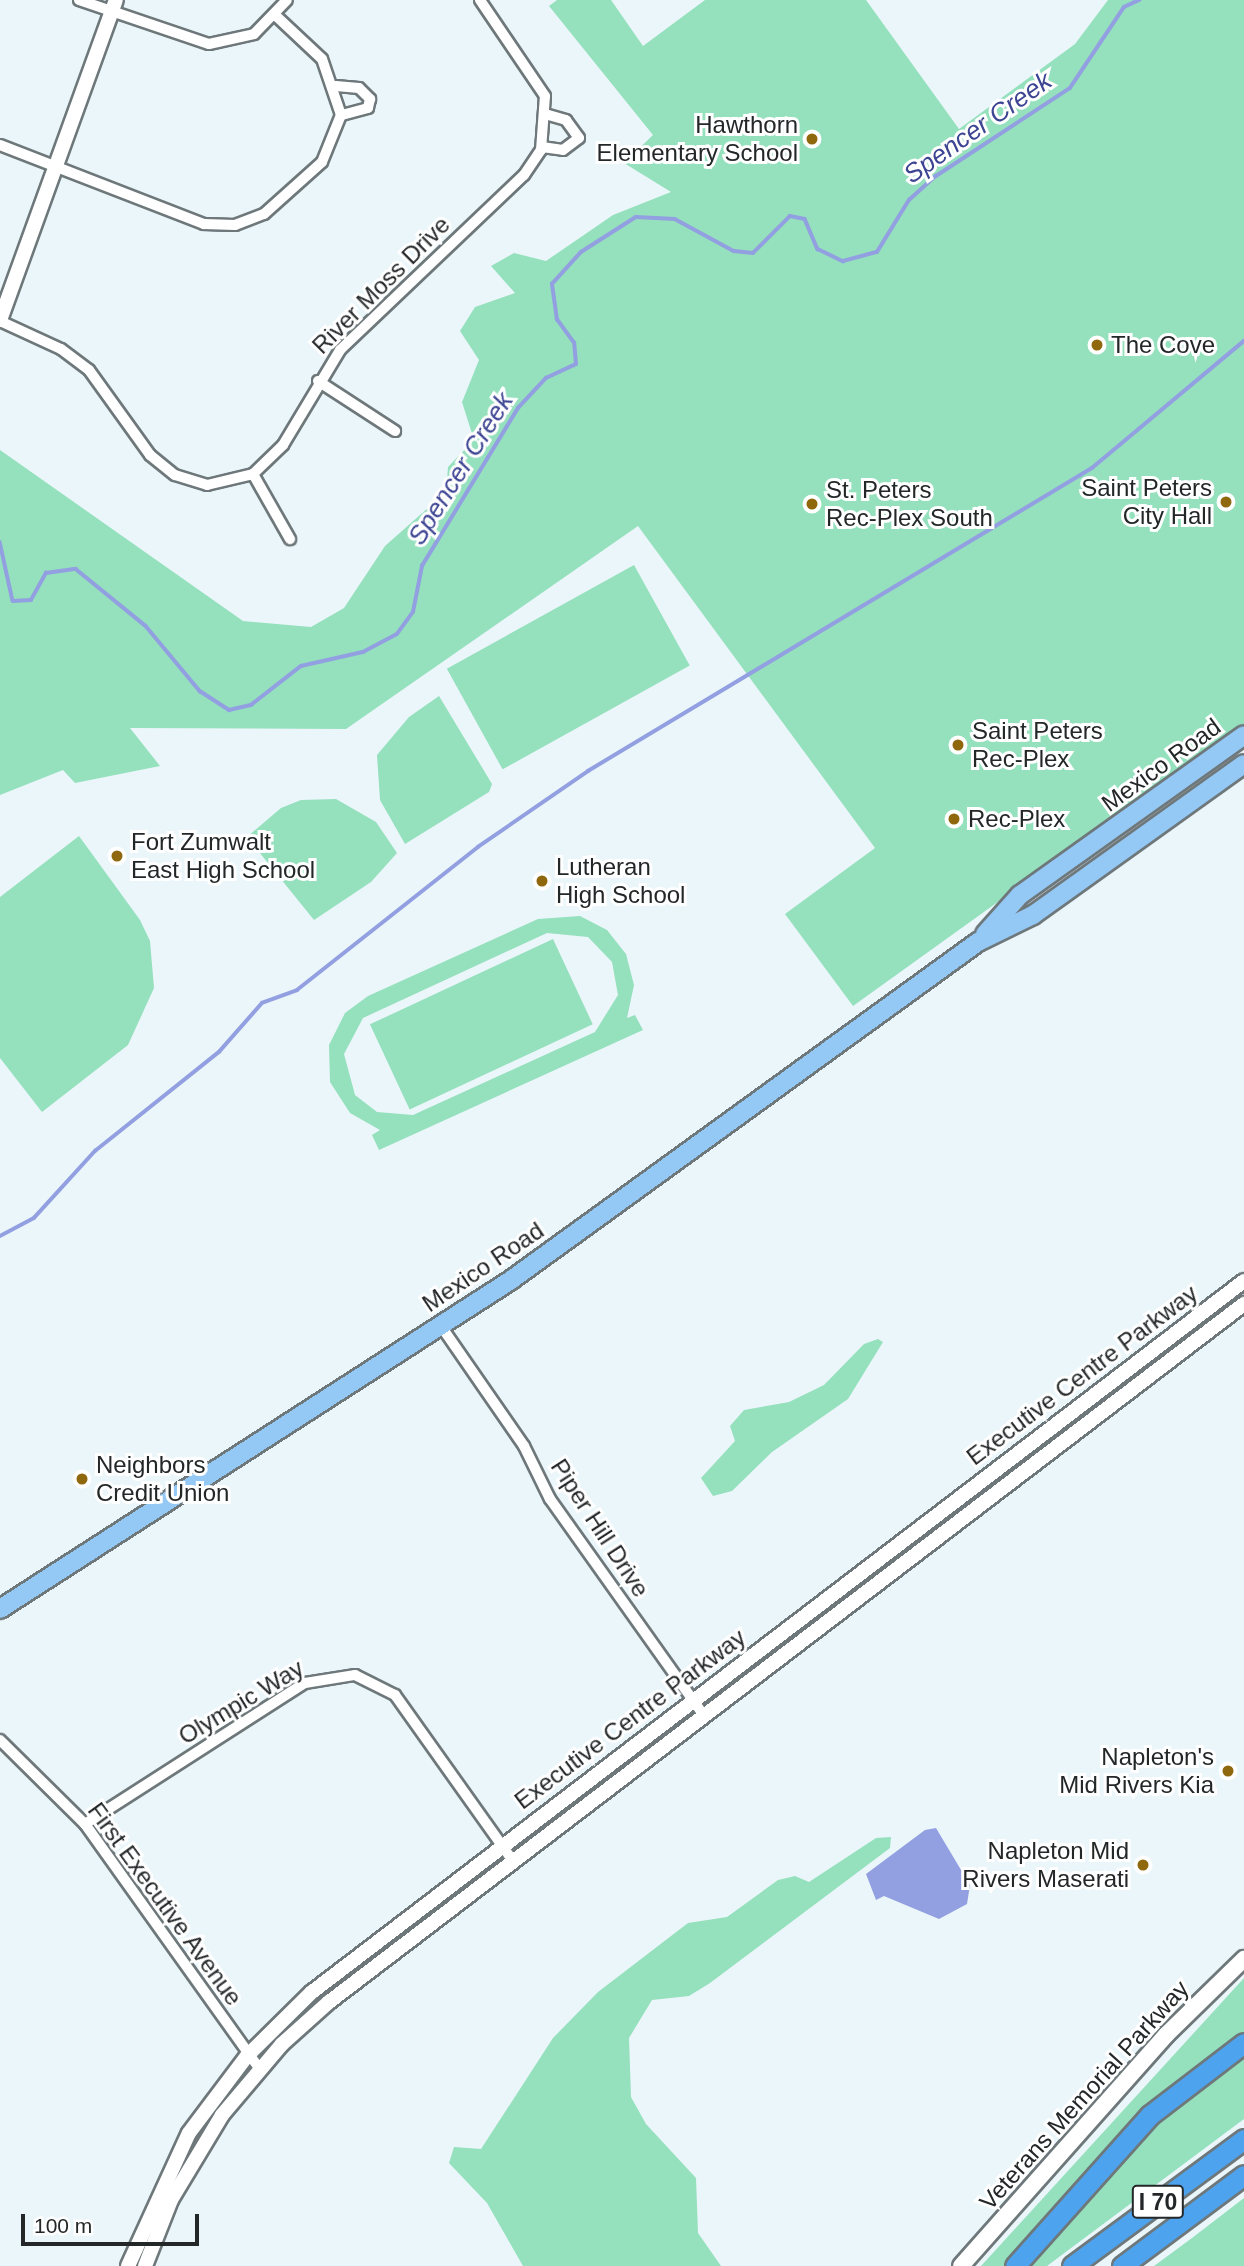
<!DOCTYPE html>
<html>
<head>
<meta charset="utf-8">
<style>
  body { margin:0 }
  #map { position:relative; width:1244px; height:2266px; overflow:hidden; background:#ebf6fa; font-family:Arial,sans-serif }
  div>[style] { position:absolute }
  .green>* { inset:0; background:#95e0bd; transform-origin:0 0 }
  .water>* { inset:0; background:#929fe0 }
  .stream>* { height:3.5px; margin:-1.75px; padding:0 1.75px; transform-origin:1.75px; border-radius:1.75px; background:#929fe0 }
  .roads { filter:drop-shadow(2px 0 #6e787b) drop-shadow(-2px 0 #6e787b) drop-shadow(0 2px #6e787b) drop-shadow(0 -2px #6e787b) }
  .minor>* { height:10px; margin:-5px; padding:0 5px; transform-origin:5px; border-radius:5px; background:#fff }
  .tertiary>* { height:14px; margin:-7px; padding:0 7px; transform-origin:7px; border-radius:7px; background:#fff }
  .secondary>* { height:16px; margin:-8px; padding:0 8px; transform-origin:8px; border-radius:8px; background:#fff }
  .primary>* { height:18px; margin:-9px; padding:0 9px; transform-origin:9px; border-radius:9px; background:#94c8f5 }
  .motorway>* { height:19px; margin:-9.5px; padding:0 9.5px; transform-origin:9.5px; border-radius:9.5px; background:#4da3ee }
  .dots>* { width:19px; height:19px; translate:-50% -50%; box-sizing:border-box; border:4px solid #fff; border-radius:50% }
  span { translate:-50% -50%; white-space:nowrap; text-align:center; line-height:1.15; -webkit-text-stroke:6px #fff; paint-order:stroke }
  .shield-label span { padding:2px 5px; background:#fff; border:2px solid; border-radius:5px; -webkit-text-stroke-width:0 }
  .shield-label { font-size:23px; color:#232728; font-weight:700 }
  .poi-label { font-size:24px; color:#232728 }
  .right { translate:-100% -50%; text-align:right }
  .left { translate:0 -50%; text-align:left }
  .street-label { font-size:24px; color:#232728 }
  .water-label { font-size:26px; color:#3d4593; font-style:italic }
  .scale { position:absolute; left:21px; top:2214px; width:178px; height:32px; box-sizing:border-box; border:4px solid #232728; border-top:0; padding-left:9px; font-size:21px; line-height:24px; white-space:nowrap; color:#232728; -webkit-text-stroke:5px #fff; paint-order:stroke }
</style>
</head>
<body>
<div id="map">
  <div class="green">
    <div style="clip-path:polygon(557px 0,611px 0,643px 46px,705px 0,866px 0,959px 129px,1075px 44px,1108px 0,1244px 0,1244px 725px,853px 1006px,785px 914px,875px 848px,638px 526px,346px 729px,130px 728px,160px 766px,75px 783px,63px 770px,0 795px,0 450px,243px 621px,311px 627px,344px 608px,385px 546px,446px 492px,448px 467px,474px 440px,462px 402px,479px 360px,460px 331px,475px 307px,515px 293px,491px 266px,514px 253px,546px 261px,613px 215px,671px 192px,624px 163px,653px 135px,549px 6px)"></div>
    <div style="left:634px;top:565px;width:115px;height:214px;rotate:61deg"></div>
    <div style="clip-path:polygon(439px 696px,492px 784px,489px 792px,405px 844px,380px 800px,377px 755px,409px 717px)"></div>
    <div style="clip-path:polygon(336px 799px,376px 822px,397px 853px,371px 882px,314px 920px,247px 837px,281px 808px,301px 800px)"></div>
    <div style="clip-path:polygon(79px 836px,140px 920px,150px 941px,154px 988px,128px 1045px,42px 1112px,0 1058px,0 897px)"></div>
    <div style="clip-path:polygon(evenodd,580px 916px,607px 930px,626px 954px,634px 985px,627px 1018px,635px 1015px,643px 1030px,379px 1150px,372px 1135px,380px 1130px,350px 1113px,330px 1082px,329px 1045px,345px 1013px,368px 996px,538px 919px,580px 916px,547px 933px,588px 937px,612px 962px,618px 995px,595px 1032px,413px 1115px,377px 1112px,355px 1095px,344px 1054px,363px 1018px,547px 933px)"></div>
    <div style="left:553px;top:939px;width:94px;height:202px;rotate:65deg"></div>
    <div style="clip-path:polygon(878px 1339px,883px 1342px,848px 1399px,772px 1452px,732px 1491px,713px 1496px,701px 1478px,735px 1441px,730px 1426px,744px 1410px,789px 1402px,824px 1385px,864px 1344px)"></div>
    <div style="clip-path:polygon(891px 1837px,890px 1848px,710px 1983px,689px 1996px,652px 2000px,629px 2038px,631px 2097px,646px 2124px,696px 2178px,698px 2233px,721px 2266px,523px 2266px,487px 2203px,449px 2163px,454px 2147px,481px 2149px,553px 2038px,598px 1992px,688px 1923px,727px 1917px,778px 1880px,795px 1876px,809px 1882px,876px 1838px)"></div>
    <div style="clip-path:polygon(1244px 1978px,1244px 2033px,1151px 2103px,1004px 2266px,981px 2266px)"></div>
    <div style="clip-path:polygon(1244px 2051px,1244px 2119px,1047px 2266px,1025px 2266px,1154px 2122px)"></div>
    <div style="clip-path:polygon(1244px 2198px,1244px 2266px,1154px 2266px,1192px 2238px)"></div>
  </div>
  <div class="water">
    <div style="clip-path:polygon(936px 1828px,970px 1885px,967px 1904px,939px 1919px,884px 1896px,876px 1900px,866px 1874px,925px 1830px)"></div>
  </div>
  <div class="stream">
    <div style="left:0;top:542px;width:60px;rotate:77.6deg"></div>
    <div style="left:13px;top:601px;width:18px;rotate:-3deg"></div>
    <div style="left:31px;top:600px;width:31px;rotate:-61deg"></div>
    <div style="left:46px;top:573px;width:30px;rotate:-8deg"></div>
    <div style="left:76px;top:569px;width:90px;rotate:39.2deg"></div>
    <div style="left:146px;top:626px;width:85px;rotate:50.3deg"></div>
    <div style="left:200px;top:691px;width:35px;rotate:33deg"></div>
    <div style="left:229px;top:710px;width:23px;rotate:-13deg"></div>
    <div style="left:251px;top:705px;width:63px;rotate:-38deg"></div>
    <div style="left:301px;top:666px;width:64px;rotate:-12.7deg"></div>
    <div style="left:363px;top:652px;width:38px;rotate:-28deg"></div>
    <div style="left:397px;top:634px;width:27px;rotate:-54deg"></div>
    <div style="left:413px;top:612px;width:47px;rotate:-78.9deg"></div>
    <div style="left:422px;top:566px;width:185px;rotate:-58.7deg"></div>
    <div style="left:518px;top:408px;width:41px;rotate:-47deg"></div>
    <div style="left:546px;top:378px;width:33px;rotate:-25deg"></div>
    <div style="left:576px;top:364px;width:21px;rotate:-95deg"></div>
    <div style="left:574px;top:343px;width:29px;rotate:-126deg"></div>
    <div style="left:557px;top:320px;width:36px;rotate:-98deg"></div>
    <div style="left:552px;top:284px;width:43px;rotate:-47.8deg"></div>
    <div style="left:581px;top:252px;width:65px;rotate:-32.5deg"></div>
    <div style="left:636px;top:217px;width:39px;rotate:3deg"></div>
    <div style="left:675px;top:219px;width:67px;rotate:28.5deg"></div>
    <div style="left:734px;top:251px;width:19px;rotate:6deg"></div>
    <div style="left:753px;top:253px;width:52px;rotate:-45deg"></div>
    <div style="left:790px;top:216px;width:15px;rotate:11deg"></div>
    <div style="left:805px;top:219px;width:33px;rotate:67deg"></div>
    <div style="left:818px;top:249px;width:28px;rotate:26deg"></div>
    <div style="left:843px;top:261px;width:35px;rotate:-15deg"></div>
    <div style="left:877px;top:252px;width:61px;rotate:-58.4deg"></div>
    <div style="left:909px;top:200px;width:36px;rotate:-42deg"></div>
    <div style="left:936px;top:176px;width:160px;rotate:-33.3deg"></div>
    <div style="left:1070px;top:88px;width:97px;rotate:-56.3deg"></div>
    <div style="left:1124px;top:7px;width:17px;rotate:-25deg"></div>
    <div style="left:0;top:1236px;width:38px;rotate:-28deg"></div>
    <div style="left:34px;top:1218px;width:91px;rotate:-47.7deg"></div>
    <div style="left:95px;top:1151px;width:159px;rotate:-38.6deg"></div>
    <div style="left:219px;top:1052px;width:65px;rotate:-48.7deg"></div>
    <div style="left:262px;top:1003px;width:37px;rotate:-20deg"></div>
    <div style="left:297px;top:990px;width:231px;rotate:-38.3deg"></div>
    <div style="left:478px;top:847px;width:134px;rotate:-34.6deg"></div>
    <div style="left:588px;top:771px;width:588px;rotate:-31.01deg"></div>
    <div style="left:1092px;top:468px;width:198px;rotate:-39.9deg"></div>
  </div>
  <div class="roads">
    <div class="minor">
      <div style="left:79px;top:0;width:137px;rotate:18.7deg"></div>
      <div style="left:209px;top:44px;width:46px;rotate:-12.5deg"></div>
      <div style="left:254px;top:34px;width:47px;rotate:-45.9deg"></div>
      <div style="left:336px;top:86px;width:23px;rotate:5deg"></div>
      <div style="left:359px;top:88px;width:16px;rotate:45deg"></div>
      <div style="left:370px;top:99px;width:9px;rotate:103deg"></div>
      <div style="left:368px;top:108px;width:28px;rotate:165deg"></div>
      <div style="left:0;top:145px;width:219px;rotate:21.2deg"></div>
      <div style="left:204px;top:224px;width:31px;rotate:2deg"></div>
      <div style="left:235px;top:225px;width:31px;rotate:-21deg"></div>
      <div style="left:264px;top:214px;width:78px;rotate:-41.9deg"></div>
      <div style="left:322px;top:162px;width:51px;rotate:-68deg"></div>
      <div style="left:341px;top:115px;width:59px;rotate:-108.7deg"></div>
      <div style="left:322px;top:59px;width:63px;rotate:-136.9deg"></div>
      <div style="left:542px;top:147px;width:21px;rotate:8deg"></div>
      <div style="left:563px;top:150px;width:20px;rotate:-37deg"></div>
      <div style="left:579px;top:138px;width:22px;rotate:-126deg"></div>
      <div style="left:566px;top:120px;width:19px;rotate:-164deg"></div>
      <div style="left:0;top:321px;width:67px;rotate:24.7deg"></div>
      <div style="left:61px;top:349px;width:35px;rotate:37deg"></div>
      <div style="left:89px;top:370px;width:105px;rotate:54.3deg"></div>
      <div style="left:150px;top:455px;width:32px;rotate:39deg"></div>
      <div style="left:175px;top:475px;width:34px;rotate:17deg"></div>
      <div style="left:207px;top:485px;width:47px;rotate:-13.4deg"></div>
      <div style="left:253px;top:474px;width:42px;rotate:-44deg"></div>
      <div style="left:283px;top:445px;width:111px;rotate:-59deg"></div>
      <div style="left:340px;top:350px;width:254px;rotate:-43.6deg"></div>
      <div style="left:524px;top:175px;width:30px;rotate:-56deg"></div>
      <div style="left:541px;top:150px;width:54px;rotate:-85.8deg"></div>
      <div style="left:545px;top:96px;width:116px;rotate:-124.1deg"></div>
      <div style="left:318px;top:381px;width:92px;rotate:33deg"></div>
      <div style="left:253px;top:474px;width:75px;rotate:60.4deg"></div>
      <div style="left:441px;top:1326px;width:146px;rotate:55.3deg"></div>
      <div style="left:524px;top:1446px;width:59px;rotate:63.9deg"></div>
      <div style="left:550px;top:1499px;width:266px;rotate:54.6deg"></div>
      <div style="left:0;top:1740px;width:120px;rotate:44.7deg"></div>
      <div style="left:85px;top:1824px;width:301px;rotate:54.5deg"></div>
      <div style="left:85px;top:1824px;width:261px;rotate:-32.7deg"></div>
      <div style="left:305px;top:1683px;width:51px;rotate:-9.1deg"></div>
      <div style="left:355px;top:1675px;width:45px;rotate:26.6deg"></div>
      <div style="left:395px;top:1695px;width:204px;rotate:54.6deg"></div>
    </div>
    <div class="tertiary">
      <div style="left:0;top:320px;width:340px;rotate:-70.1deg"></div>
      <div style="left:128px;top:2266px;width:146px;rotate:-65.4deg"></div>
      <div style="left:189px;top:2133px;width:96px;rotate:-53deg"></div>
      <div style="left:247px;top:2056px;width:91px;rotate:-44.6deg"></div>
      <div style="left:312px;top:1992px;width:1172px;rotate:-37.34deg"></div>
      <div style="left:145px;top:2266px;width:71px;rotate:-68.5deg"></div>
      <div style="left:171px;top:2200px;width:99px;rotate:-59deg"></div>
      <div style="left:222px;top:2115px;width:93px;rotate:-49.8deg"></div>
      <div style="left:282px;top:2044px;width:63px;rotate:-41.8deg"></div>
      <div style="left:329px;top:2002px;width:1151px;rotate:-37.34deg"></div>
    </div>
    <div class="secondary">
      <div style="left:961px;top:2266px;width:309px;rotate:-48.4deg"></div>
      <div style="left:1166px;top:2035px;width:109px;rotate:-44.3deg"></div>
    </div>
    <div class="primary">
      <div style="left:985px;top:934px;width:52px;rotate:-48.1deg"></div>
      <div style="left:1020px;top:895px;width:275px;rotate:-35.5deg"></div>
      <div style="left:0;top:1609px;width:608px;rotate:-32.77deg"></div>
      <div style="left:511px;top:1280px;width:576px;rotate:-35.9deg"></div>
      <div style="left:978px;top:942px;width:61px;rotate:-26.1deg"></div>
      <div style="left:1033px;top:915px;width:259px;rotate:-35.6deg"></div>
    </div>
    <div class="motorway">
      <div style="left:1015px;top:2266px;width:203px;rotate:-48.2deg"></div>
      <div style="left:1150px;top:2115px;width:118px;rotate:-37.5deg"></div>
      <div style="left:1072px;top:2266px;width:214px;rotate:-36.4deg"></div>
      <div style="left:1122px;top:2266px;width:152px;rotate:-36.7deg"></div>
    </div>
  </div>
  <div class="dots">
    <div style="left:812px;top:139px;background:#8f670c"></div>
    <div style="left:1097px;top:345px;background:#8f670c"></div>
    <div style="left:1226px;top:502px;background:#8f670c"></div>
    <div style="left:812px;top:504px;background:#8f670c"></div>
    <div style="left:958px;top:745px;background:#8f670c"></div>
    <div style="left:954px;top:819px;background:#8f670c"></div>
    <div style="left:117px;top:856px;background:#8f670c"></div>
    <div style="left:542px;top:881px;background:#8f670c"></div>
    <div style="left:82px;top:1479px;background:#8f670c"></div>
    <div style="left:1228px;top:1771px;background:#8f670c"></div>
    <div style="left:1143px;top:1865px;background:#8f670c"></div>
  </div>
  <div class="shield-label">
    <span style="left:1158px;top:2202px">I 70</span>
  </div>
  <div class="poi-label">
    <span class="right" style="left:798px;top:139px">Hawthorn<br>Elementary School</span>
    <span class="left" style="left:1111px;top:345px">The Cove</span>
    <span class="right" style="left:1212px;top:502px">Saint Peters<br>City Hall</span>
    <span class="left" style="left:826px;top:504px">St. Peters<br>Rec-Plex South</span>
    <span class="left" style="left:972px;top:745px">Saint Peters<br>Rec-Plex</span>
    <span class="left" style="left:968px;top:819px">Rec-Plex</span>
    <span class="left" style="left:131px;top:856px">Fort Zumwalt<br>East High School</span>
    <span class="left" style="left:556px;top:881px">Lutheran<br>High School</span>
    <span class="left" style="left:96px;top:1479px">Neighbors<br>Credit Union</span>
    <span class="right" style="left:1214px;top:1771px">Napleton's<br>Mid Rivers Kia</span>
    <span class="right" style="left:1129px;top:1865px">Napleton Mid<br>Rivers Maserati</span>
  </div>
  <div class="street-label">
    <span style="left:381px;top:285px;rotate:-45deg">River Moss Drive</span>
    <span style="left:1161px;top:765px;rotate:-36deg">Mexico Road</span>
    <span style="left:483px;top:1267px;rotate:-34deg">Mexico Road</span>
    <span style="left:1082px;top:1375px;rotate:-37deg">Executive Centre Parkway</span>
    <span style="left:600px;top:1528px;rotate:57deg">Piper Hill Drive</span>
    <span style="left:241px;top:1702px;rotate:-31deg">Olympic Way</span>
    <span style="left:630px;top:1719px;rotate:-37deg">Executive Centre Parkway</span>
    <span style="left:165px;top:1904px;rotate:54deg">First Executive Avenue</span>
    <span style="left:1084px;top:2095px;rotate:-48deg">Veterans Memorial Parkway</span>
  </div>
  <div class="water-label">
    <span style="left:978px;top:128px;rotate:-35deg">Spencer Creek</span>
    <span style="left:461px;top:469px;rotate:-58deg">Spencer Creek</span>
  </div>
  <div class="scale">100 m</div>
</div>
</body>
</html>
